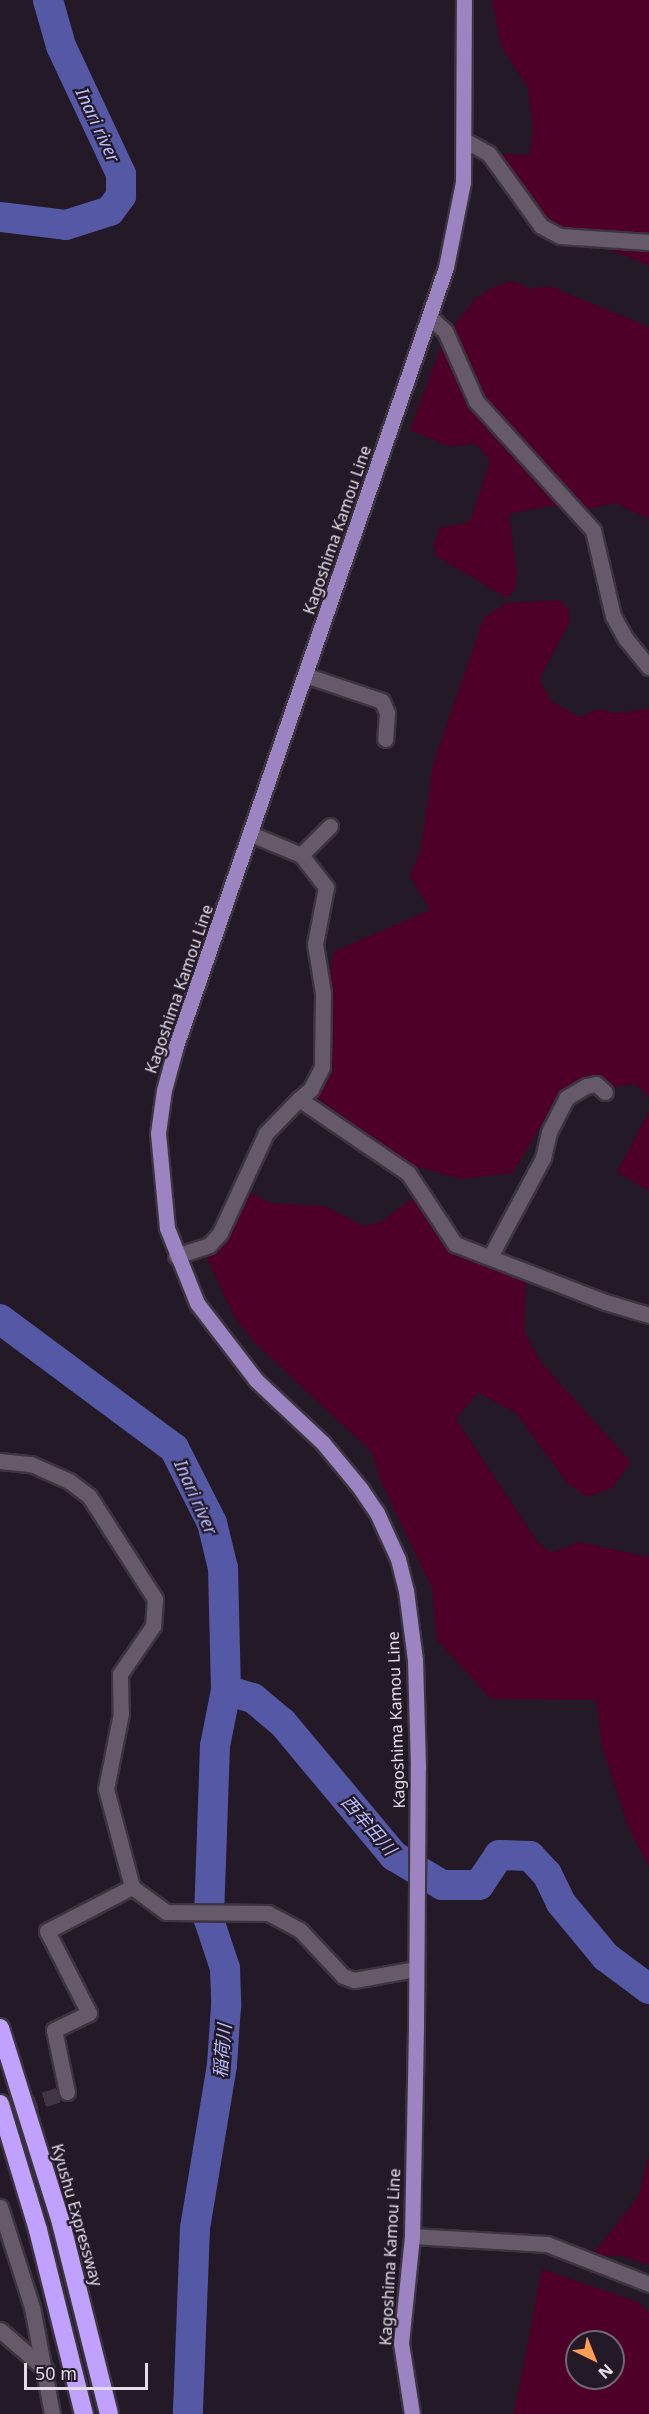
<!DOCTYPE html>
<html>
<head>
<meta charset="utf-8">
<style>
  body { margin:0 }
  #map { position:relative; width:649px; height:2414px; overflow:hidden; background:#241927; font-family:"Noto Sans","Noto Sans JP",sans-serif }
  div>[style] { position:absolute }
  .green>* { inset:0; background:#4e0028 }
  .river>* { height:30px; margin:-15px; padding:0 15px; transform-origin:15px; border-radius:15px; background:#5558a5 }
  .minor-tunnel>* { height:15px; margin-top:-7.5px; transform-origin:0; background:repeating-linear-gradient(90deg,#413644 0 15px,transparent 0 23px) }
  .roads { filter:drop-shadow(2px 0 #3c343f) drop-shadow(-2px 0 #3c343f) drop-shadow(0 2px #3c343f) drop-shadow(0 -2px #3c343f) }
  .minor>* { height:15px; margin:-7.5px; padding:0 7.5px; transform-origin:7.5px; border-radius:7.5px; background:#66596a }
  .primary>* { height:15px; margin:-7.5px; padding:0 7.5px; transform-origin:7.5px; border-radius:7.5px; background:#9c84c2 }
  .motorway>* { height:18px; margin:-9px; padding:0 9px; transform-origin:9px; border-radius:9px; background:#c0a1fd }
  span { translate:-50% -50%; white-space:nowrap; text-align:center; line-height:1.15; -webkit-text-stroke:4.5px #241927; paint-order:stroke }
  .street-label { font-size:16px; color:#e3dce6 }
  .water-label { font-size:18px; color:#b7befe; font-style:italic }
  .north { position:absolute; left:565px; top:2330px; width:60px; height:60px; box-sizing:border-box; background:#241927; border:2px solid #706773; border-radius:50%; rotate:137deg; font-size:16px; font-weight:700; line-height:24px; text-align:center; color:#e3dce6 }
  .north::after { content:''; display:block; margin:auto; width:21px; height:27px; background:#fd9d55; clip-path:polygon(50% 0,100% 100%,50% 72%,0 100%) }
  .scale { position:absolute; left:24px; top:2363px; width:124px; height:27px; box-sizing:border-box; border:3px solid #e3dce6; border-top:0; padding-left:8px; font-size:18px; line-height:21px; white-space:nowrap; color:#e3dce6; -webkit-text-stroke:4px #241927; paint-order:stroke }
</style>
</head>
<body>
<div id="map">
  <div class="green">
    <div style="clip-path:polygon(492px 0,649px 0,649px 265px,548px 226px,502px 166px,500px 154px,529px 155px,533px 131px,528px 88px,501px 46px)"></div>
    <div style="clip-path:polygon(512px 281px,531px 289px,550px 286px,649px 327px,649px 519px,615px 503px,587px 509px,548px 506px,509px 514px,517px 576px,514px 591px,507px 598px,436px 556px,434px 543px,440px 528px,470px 522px,490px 461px,476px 444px,448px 446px,410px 430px,444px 339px,474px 300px,491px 288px)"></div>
    <div style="clip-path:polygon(559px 600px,569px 609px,570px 622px,539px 679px,551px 701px,580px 717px,599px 709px,615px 713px,649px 709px,649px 1097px,635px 1084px,559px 1094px,513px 1173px,460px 1179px,411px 1165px,314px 1096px,333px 952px,430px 910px,410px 876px,421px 849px,433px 764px,484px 618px,506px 603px)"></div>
    <div style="clip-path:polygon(649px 1111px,649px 1191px,617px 1172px)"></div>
    <div style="clip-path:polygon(249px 1192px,271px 1203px,324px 1206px,363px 1226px,381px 1222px,413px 1198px,447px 1243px,526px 1278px,524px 1331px,540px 1361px,631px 1462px,612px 1488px,587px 1497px,568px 1484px,516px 1413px,478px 1393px,456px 1419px,537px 1541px,551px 1553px,579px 1542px,649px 1557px,649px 1867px,628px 1826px,602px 1746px,596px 1700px,491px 1699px,437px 1640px,432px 1588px,382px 1484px,372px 1452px,256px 1344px,235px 1318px,207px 1258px,223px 1241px)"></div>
    <div style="clip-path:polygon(649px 2156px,649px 2265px,622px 2256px,592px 2255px,638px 2197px)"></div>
    <div style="clip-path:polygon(evenodd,542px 2269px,638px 2302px,649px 2312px,649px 2414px,514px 2414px,542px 2269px,577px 2342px,613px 2342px,613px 2378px,577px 2378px,577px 2342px)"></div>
  </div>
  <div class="river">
    <div style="left:0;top:217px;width:66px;rotate:6.9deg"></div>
    <div style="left:66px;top:225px;width:46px;rotate:-17.7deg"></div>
    <div style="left:110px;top:211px;width:19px;rotate:-54deg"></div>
    <div style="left:121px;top:196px;width:22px;rotate:-90deg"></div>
    <div style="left:121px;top:174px;width:141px;rotate:-115.1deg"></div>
    <div style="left:61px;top:46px;width:48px;rotate:-105.8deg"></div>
    <div style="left:0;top:1319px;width:217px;rotate:36.6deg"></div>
    <div style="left:174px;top:1448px;width:84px;rotate:63.1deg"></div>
    <div style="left:212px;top:1523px;width:46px;rotate:76.3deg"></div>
    <div style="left:223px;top:1568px;width:122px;rotate:88.6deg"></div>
    <div style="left:226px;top:1690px;width:57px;rotate:101.1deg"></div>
    <div style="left:215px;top:1746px;width:174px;rotate:92deg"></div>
    <div style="left:209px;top:1920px;width:51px;rotate:71.6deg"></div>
    <div style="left:225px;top:1968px;width:38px;rotate:88deg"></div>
    <div style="left:226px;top:2006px;width:59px;rotate:93.9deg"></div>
    <div style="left:222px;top:2065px;width:165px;rotate:99.4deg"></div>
    <div style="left:195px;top:2228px;width:186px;rotate:92.2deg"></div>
    <div style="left:226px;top:1690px;width:28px;rotate:17deg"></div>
    <div style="left:253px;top:1698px;width:38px;rotate:40deg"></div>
    <div style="left:282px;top:1722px;width:175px;rotate:50.1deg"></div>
    <div style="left:394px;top:1856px;width:56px;rotate:31.1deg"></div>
    <div style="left:442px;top:1885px;width:37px"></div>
    <div style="left:479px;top:1885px;width:36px;rotate:-56deg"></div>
    <div style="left:499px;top:1855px;width:31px;rotate:2deg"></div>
    <div style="left:530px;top:1856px;width:25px;rotate:47deg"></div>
    <div style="left:547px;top:1874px;width:32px;rotate:64deg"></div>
    <div style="left:561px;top:1903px;width:70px;rotate:50.2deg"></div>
    <div style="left:606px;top:1957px;width:54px;rotate:36.7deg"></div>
  </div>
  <div class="minor-tunnel">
    <div style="left:0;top:2113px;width:70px;rotate:-17.4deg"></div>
  </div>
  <div class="roads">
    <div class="minor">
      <div style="left:466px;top:141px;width:26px;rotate:29deg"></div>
      <div style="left:489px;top:154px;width:89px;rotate:54.2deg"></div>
      <div style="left:541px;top:226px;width:21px;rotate:28deg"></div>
      <div style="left:560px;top:236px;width:89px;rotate:3.9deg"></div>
      <div style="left:431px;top:318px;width:19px;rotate:43deg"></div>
      <div style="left:445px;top:331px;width:77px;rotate:66.1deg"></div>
      <div style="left:476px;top:401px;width:174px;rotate:47.8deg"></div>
      <div style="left:593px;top:530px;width:88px;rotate:76.9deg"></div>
      <div style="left:613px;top:616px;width:26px;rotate:61deg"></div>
      <div style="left:626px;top:639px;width:36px;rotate:51deg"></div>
      <div style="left:305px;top:675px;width:81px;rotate:18.7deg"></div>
      <div style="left:382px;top:701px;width:13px;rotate:67deg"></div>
      <div style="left:387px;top:713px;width:26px;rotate:94deg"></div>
      <div style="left:251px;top:834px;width:54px;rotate:22.8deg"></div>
      <div style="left:301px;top:855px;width:41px;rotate:52deg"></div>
      <div style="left:326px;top:887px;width:58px;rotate:100.9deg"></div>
      <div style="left:315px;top:944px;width:50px;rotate:80.7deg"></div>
      <div style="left:323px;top:993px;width:74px;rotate:90.8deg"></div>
      <div style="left:322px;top:1067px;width:25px;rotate:117deg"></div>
      <div style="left:311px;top:1089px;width:16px;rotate:140deg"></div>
      <div style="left:301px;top:855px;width:41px;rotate:-45deg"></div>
      <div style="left:491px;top:1255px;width:110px;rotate:-61.8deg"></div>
      <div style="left:543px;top:1158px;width:27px;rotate:-77deg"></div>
      <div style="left:549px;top:1132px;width:38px;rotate:-63deg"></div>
      <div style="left:566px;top:1098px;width:23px;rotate:-31deg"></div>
      <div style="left:586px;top:1086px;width:10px;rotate:-11deg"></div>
      <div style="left:596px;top:1084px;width:12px;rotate:42deg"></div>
      <div style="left:176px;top:1256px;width:35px;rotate:-18deg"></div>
      <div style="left:209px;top:1245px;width:16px;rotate:-47deg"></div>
      <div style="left:220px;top:1233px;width:110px;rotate:-65.3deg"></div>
      <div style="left:266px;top:1133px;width:47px;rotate:-45.9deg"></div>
      <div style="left:299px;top:1099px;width:132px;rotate:34.2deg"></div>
      <div style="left:408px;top:1173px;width:85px;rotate:56.5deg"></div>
      <div style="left:455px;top:1244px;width:161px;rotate:21.1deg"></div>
      <div style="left:605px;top:1302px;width:46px;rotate:16.5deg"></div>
      <div style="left:0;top:1461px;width:31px;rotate:6deg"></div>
      <div style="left:31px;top:1464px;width:42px;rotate:24.1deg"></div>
      <div style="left:69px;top:1481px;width:25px;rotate:37deg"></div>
      <div style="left:89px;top:1496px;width:122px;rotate:57.3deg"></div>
      <div style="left:155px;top:1599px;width:27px;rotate:94deg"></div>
      <div style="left:153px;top:1626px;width:58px;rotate:124.5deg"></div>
      <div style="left:120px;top:1674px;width:39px;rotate:89deg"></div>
      <div style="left:121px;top:1713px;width:77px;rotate:101.2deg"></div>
      <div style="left:106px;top:1789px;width:101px;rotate:75.1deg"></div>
      <div style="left:132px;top:1887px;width:42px;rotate:36.3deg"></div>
      <div style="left:166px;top:1912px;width:102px;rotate:0.6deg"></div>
      <div style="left:268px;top:1913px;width:36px;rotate:28deg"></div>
      <div style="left:300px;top:1930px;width:63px;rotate:46.9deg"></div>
      <div style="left:343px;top:1976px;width:12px;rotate:20deg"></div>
      <div style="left:354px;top:1980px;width:63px;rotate:-10.1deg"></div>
      <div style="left:67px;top:2092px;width:63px;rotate:-101.8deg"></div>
      <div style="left:54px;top:2030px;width:39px;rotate:-26deg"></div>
      <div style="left:89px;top:2013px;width:92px;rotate:-117.1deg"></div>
      <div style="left:47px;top:1931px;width:96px;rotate:-27.4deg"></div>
      <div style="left:0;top:2207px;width:105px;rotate:72.3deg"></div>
      <div style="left:32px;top:2307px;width:109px;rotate:79.4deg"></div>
      <div style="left:412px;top:2236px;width:135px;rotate:3.4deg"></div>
      <div style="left:547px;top:2244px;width:110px;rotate:21.4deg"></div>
      <div style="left:0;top:2330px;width:61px;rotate:41deg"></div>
    </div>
    <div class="primary">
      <div style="left:412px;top:2414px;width:72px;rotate:-98.8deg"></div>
      <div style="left:401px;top:2343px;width:108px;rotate:-84.1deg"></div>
      <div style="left:412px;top:2236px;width:210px;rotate:-88.9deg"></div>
      <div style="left:416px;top:2026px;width:259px;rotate:-89.6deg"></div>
      <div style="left:418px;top:1767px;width:107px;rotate:-91.6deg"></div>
      <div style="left:415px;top:1660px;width:70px;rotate:-97.4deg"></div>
      <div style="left:406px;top:1591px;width:33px;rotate:-104deg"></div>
      <div style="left:398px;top:1559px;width:51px;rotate:-114.5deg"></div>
      <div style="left:377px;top:1513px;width:29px;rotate:-124deg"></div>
      <div style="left:361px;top:1489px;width:60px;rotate:-129.6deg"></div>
      <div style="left:323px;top:1443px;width:92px;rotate:-136.8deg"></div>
      <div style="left:256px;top:1380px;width:97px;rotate:-127.5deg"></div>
      <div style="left:197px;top:1303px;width:81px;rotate:-111.8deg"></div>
      <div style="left:167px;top:1228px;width:95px;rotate:-95.4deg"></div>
      <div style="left:158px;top:1133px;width:43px;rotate:-82.1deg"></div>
      <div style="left:164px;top:1090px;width:46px;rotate:-74.7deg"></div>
      <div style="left:176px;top:1046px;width:824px;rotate:-70.88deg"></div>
      <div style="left:446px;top:267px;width:87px;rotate:-78.7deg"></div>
      <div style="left:463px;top:182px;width:182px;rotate:-89.7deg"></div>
    </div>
    <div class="motorway">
      <div style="left:0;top:2028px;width:204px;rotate:72.6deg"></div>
      <div style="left:61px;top:2223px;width:197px;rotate:75.9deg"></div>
      <div style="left:0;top:2104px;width:132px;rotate:73.2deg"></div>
      <div style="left:38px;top:2230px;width:190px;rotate:76deg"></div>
    </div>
  </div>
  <div class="street-label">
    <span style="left:337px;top:530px;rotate:-71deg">Kagoshima Kamou Line</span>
    <span style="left:179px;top:989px;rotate:-71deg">Kagoshima Kamou Line</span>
    <span style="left:396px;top:1720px;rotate:-92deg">Kagoshima Kamou Line</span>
    <span style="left:77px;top:2215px;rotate:74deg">Kyushu Expressway</span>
    <span style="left:390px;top:2257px;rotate:-87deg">Kagoshima Kamou Line</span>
  </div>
  <div class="water-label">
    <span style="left:98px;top:125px;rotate:65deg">Inari river</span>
    <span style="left:196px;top:1497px;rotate:66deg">Inari river</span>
    <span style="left:369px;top:1825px;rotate:49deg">西牟田川</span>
    <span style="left:222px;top:2051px;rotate:-85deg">稲荷川</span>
  </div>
  <div class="north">N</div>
  <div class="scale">50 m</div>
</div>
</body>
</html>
